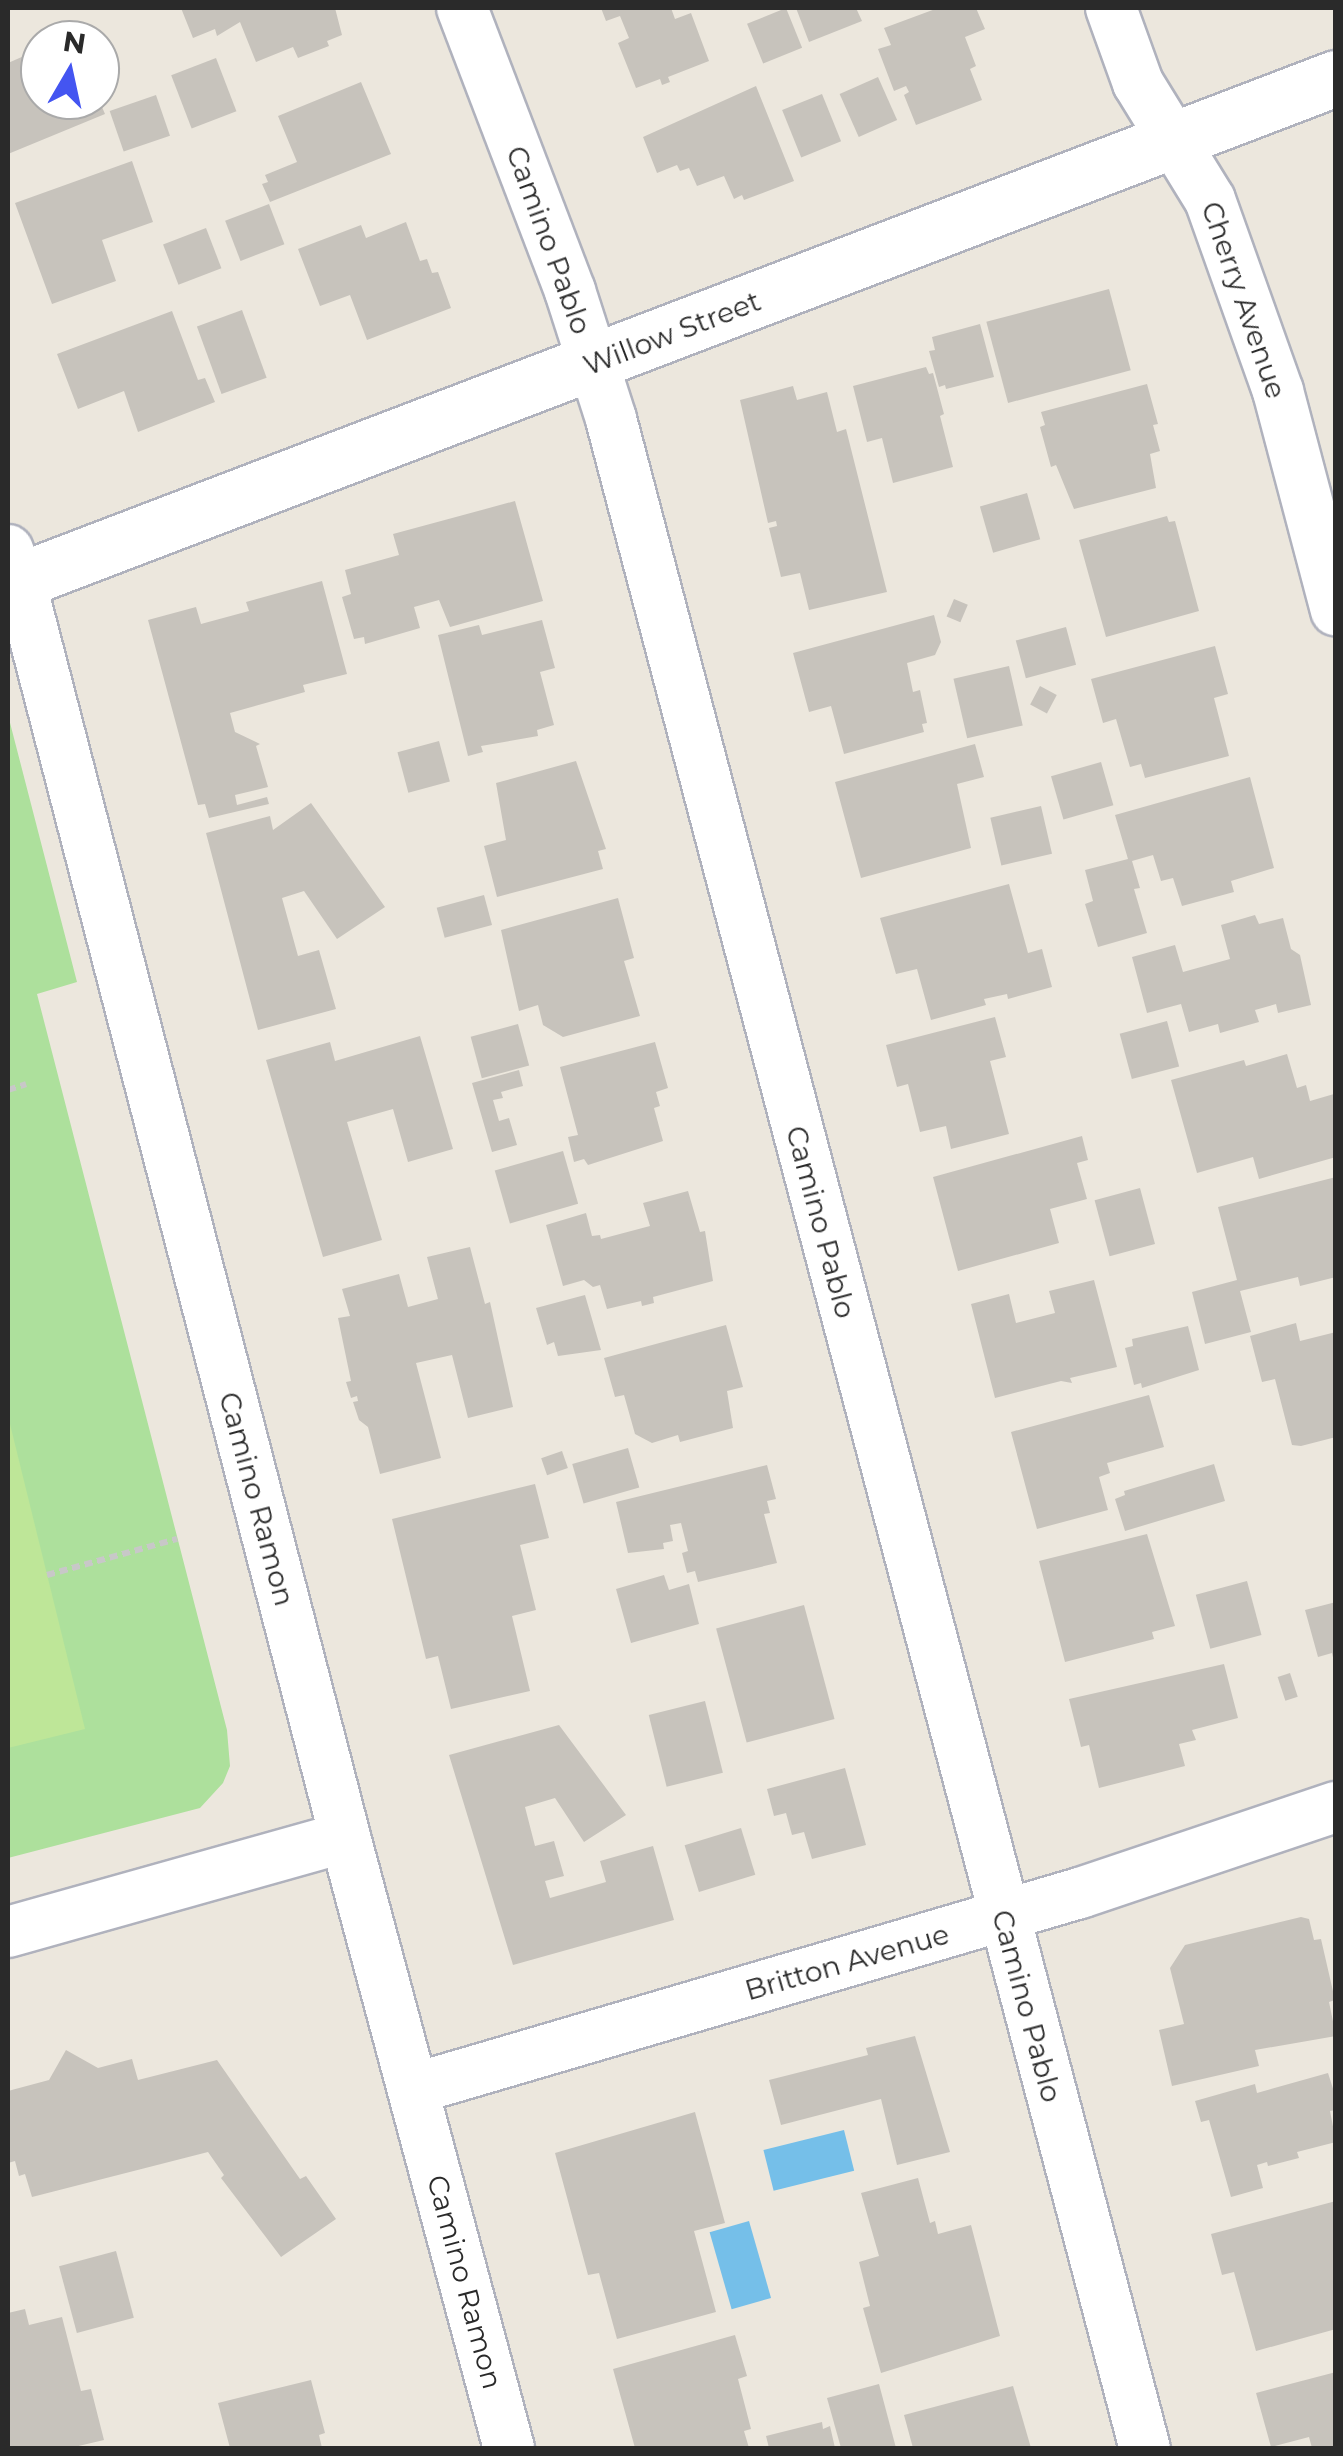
<!DOCTYPE html>
<html>
<head>
<meta charset="utf-8">
<style>
  body { margin:0 }
  #map { position:relative; width:1343px; height:2456px; overflow:hidden; background:#ece7dd; font-family:Montserrat,sans-serif }
  div>[style] { position:absolute }
  .green>* { inset:0; background:#ade09c }
  .pitch>* { inset:0; background:#bee698 }
  .water>* { inset:0; background:#75bfe9; transform-origin:0 0 }
  .building>* { inset:0; background:#c7c3bc; transform-origin:0 0 }
  .path>* { height:6px; margin-top:-3px; transform-origin:0; background:repeating-linear-gradient(90deg,#c8c8c8 0 8px,transparent 0 13px) }
  .roads { filter:drop-shadow(2px 0 #b0b2bd) drop-shadow(-2px 0 #b0b2bd) drop-shadow(0 2px #b0b2bd) drop-shadow(0 -2px #b0b2bd) }
  .street>* { height:50px; margin:-25px; padding:0 25px; transform-origin:25px; border-radius:25px; background:#fff }
  .secondary>* { height:55px; margin:-27.5px; padding:0 27.5px; transform-origin:27.5px; border-radius:27.5px; background:#fff }
  span { translate:-50% -50%; white-space:nowrap; text-align:center; line-height:1.15; -webkit-text-stroke:9px #fff; paint-order:stroke }
  .street-label { font-size:28px; color:#2a2a2a }
  .frame { position:absolute; inset:0; border:10px solid #2a2a2a; pointer-events:none }
  .north { position:absolute; left:20px; top:20px; width:100px; height:100px; box-sizing:border-box; background:#fff; border:2px solid #aaa; border-radius:50%; rotate:9deg; font-size:28px; font-weight:700; line-height:40px; text-align:center; color:#2a2a2a }
  .north::after { content:''; display:block; margin:auto; width:35px; height:45px; background:#4455f1; clip-path:polygon(50% 0,100% 100%,50% 72%,0 100%) }
</style>
</head>
<body>
<div id="map">
  <div class="green">
    <div style="clip-path:polygon(8px 715px,77px 982px,37px 994px,227px 1730px,230px 1766px,223px 1783px,200px 1808px,8px 1858px)"></div>
  </div>
  <div class="pitch">
    <div style="clip-path:polygon(8px 1416px,85px 1729px,8px 1748px)"></div>
  </div>
  <div class="water">
    <div style="left:844px;top:2130px;width:42px;height:83px;rotate:76deg"></div>
    <div style="left:749px;top:2221px;width:80px;height:41px;rotate:74deg"></div>
  </div>
  <div class="building">
    <div style="clip-path:polygon(181px 8px,335px 8px,342px 35px,327px 41px,329px 46px,298px 58px,293px 47px,256px 62px,240px 22px,217px 36px,215px 29px,193px 38px)"></div>
    <div style="clip-path:polygon(601px 8px,671px 8px,675px 19px,691px 13px,709px 61px,668px 77px,670px 82px,662px 85px,660px 79px,636px 88px,618px 43px,629px 38px,620px 16px,606px 21px)"></div>
    <div style="left:786px;top:8px;width:43px;height:42px;rotate:68deg"></div>
    <div style="clip-path:polygon(796px 8px,856px 8px,862px 21px,809px 42px)"></div>
    <div style="clip-path:polygon(938px 8px,976px 8px,985px 29px,965px 37px,976px 66px,970px 69px,982px 100px,916px 125px,904px 95px,909px 92px,906px 86px,894px 91px,878px 49px,891px 45px,884px 28px)"></div>
    <div style="clip-path:polygon(40px 49px,40px 100px,99px 100px,105px 114px,8px 154px,8px 63px)"></div>
    <div style="left:216px;top:58px;width:57px;height:48px;rotate:69deg"></div>
    <div style="left:878px;top:77px;width:47px;height:42px;rotate:66deg"></div>
    <div style="clip-path:polygon(361px 82px,391px 154px,270px 202px,262px 184px,268px 182px,265px 175px,297px 162px,278px 116px)"></div>
    <div style="clip-path:polygon(756px 86px,794px 181px,744px 200px,742px 195px,734px 199px,724px 176px,697px 186px,689px 168px,680px 171px,677px 165px,657px 173px,643px 137px)"></div>
    <div style="left:822px;top:94px;width:51px;height:43px;rotate:68deg"></div>
    <div style="left:156px;top:95px;width:43px;height:49px;rotate:71deg"></div>
    <div style="clip-path:polygon(132px 161px,153px 222px,102px 240px,116px 281px,52px 304px,15px 203px)"></div>
    <div style="left:269px;top:204px;width:43px;height:47px;rotate:69deg"></div>
    <div style="clip-path:polygon(406px 222px,420px 261px,427px 259px,432px 273px,438px 272px,451px 308px,367px 340px,350px 295px,320px 306px,298px 249px,361px 225px,366px 238px)"></div>
    <div style="left:206px;top:228px;width:43px;height:46px;rotate:69deg"></div>
    <div style="left:1109px;top:289px;width:84px;height:127px;rotate:75deg"></div>
    <div style="left:242px;top:310px;width:72px;height:48px;rotate:70deg"></div>
    <div style="clip-path:polygon(172px 311px,198px 380px,205px 378px,215px 402px,138px 432px,124px 391px,78px 409px,57px 354px)"></div>
    <div style="clip-path:polygon(980px 324px,994px 377px,946px 389px,945px 385px,939px 387px,929px 351px,935px 350px,932px 337px)"></div>
    <div style="clip-path:polygon(926px 367px,929px 374px,933px 373px,944px 414px,940px 416px,953px 467px,893px 483px,882px 438px,867px 442px,853px 386px)"></div>
    <div style="clip-path:polygon(1147px 384px,1158px 424px,1153px 425px,1160px 451px,1150px 454px,1156px 488px,1074px 509px,1056px 465px,1051px 467px,1040px 427px,1045px 425px,1041px 412px)"></div>
    <div style="clip-path:polygon(793px 386px,797px 400px,827px 392px,837px 432px,846px 429px,887px 592px,809px 610px,800px 573px,781px 577px,769px 528px,777px 526px,776px 521px,768px 523px,740px 400px)"></div>
    <div style="left:1027px;top:493px;width:48px;height:49px;rotate:74deg"></div>
    <div style="clip-path:polygon(515px 501px,543px 601px,450px 627px,439px 600px,414px 607px,420px 628px,365px 644px,364px 637px,354px 639px,342px 597px,351px 594px,345px 570px,399px 555px,393px 534px)"></div>
    <div style="clip-path:polygon(1167px 516px,1169px 522px,1175px 521px,1199px 611px,1106px 637px,1079px 540px)"></div>
    <div style="clip-path:polygon(322px 581px,347px 674px,303px 685px,305px 692px,230px 713px,235px 732px,260px 744px,256px 746px,268px 787px,235px 795px,237px 805px,267px 797px,269px 804px,209px 818px,205px 804px,198px 805px,148px 620px,196px 607px,201px 624px,249px 611px,246px 602px)"></div>
    <div style="left:954px;top:599px;width:15px;height:19px;rotate:23deg"></div>
    <div style="clip-path:polygon(934px 615px,941px 642px,935px 655px,907px 663px,913px 692px,920px 690px,927px 723px,922px 724px,924px 732px,844px 754px,831px 706px,809px 712px,793px 653px)"></div>
    <div style="clip-path:polygon(542px 620px,555px 668px,540px 672px,554px 725px,537px 730px,538px 736px,481px 746px,483px 752px,468px 756px,438px 635px,479px 625px,482px 635px)"></div>
    <div style="left:1066px;top:627px;width:39px;height:52px;rotate:75deg"></div>
    <div style="clip-path:polygon(1215px 646px,1228px 694px,1214px 698px,1229px 756px,1145px 778px,1141px 764px,1130px 767px,1116px 719px,1103px 723px,1091px 679px)"></div>
    <div style="left:1009px;top:666px;width:61px;height:57px;rotate:77deg"></div>
    <div style="left:1040px;top:686px;width:19px;height:21px;rotate:28deg"></div>
    <div style="left:439px;top:741px;width:42px;height:43px;rotate:75deg"></div>
    <div style="clip-path:polygon(975px 744px,984px 777px,957px 784px,971px 848px,861px 878px,835px 782px)"></div>
    <div style="clip-path:polygon(576px 761px,606px 849px,598px 851px,603px 869px,497px 897px,484px 846px,506px 840px,496px 783px)"></div>
    <div style="left:1101px;top:762px;width:45px;height:52px;rotate:74deg"></div>
    <div style="clip-path:polygon(1250px 777px,1274px 868px,1231px 881px,1234px 892px,1182px 906px,1173px 878px,1161px 881px,1153px 855px,1132px 861px,1140px 888px,1134px 889px,1147px 933px,1098px 947px,1085px 904px,1093px 901px,1085px 870px,1128px 859px,1115px 815px)"></div>
    <div style="clip-path:polygon(311px 803px,385px 907px,337px 939px,304px 891px,282px 898px,298px 956px,319px 950px,336px 1009px,258px 1030px,206px 833px,270px 816px,273px 830px)"></div>
    <div style="left:1041px;top:806px;width:49px;height:52px;rotate:77deg"></div>
    <div style="clip-path:polygon(1009px 884px,1028px 953px,1042px 949px,1052px 987px,1008px 999px,1007px 994px,984px 999px,986px 1005px,931px 1020px,917px 969px,896px 974px,880px 918px)"></div>
    <div style="left:484px;top:895px;width:31px;height:49px;rotate:75deg"></div>
    <div style="clip-path:polygon(618px 898px,634px 958px,624px 961px,640px 1016px,563px 1037px,543px 1025px,538px 1005px,519px 1011px,501px 930px)"></div>
    <div style="clip-path:polygon(1255px 915px,1259px 924px,1283px 918px,1291px 949px,1300px 955px,1311px 1005px,1278px 1013px,1276px 1004px,1255px 1010px,1259px 1022px,1220px 1033px,1218px 1024px,1189px 1032px,1181px 1004px,1147px 1013px,1132px 957px,1175px 945px,1183px 972px,1230px 959px,1221px 925px)"></div>
    <div style="clip-path:polygon(995px 1017px,1006px 1057px,990px 1061px,1009px 1134px,951px 1149px,946px 1126px,920px 1132px,908px 1084px,897px 1087px,886px 1045px)"></div>
    <div style="left:1167px;top:1021px;width:47px;height:49px;rotate:75deg"></div>
    <div style="left:518px;top:1024px;width:43px;height:49px;rotate:75deg"></div>
    <div style="clip-path:polygon(420px 1036px,453px 1149px,408px 1162px,393px 1109px,347px 1122px,382px 1240px,323px 1257px,266px 1060px,330px 1042px,335px 1061px)"></div>
    <div style="clip-path:polygon(655px 1042px,668px 1088px,656px 1092px,660px 1106px,654px 1108px,663px 1141px,588px 1165px,584px 1159px,574px 1162px,568px 1137px,578px 1135px,560px 1067px)"></div>
    <div style="clip-path:polygon(1287px 1054px,1297px 1088px,1306px 1085px,1310px 1101px,1334px 1094px,1336px 1157px,1259px 1179px,1253px 1157px,1197px 1173px,1171px 1080px,1244px 1060px,1246px 1066px)"></div>
    <div style="clip-path:polygon(519px 1070px,523px 1086px,501px 1092px,503px 1098px,493px 1100px,499px 1121px,509px 1118px,517px 1145px,492px 1152px,472px 1083px)"></div>
    <div style="clip-path:polygon(1082px 1136px,1088px 1160px,1077px 1163px,1087px 1199px,1050px 1209px,1059px 1243px,958px 1271px,933px 1177px)"></div>
    <div style="left:563px;top:1151px;width:55px;height:71px;rotate:74deg"></div>
    <div style="clip-path:polygon(1336px 1177px,1336px 1277px,1300px 1286px,1298px 1277px,1240px 1291px,1251px 1332px,1205px 1344px,1192px 1292px,1237px 1280px,1218px 1207px)"></div>
    <div style="left:1140px;top:1188px;width:58px;height:47px;rotate:75deg"></div>
    <div style="clip-path:polygon(688px 1191px,700px 1232px,705px 1231px,713px 1281px,653px 1297px,654px 1303px,642px 1306px,641px 1301px,607px 1309px,600px 1285px,593px 1287px,584px 1280px,563px 1286px,546px 1225px,586px 1213px,592px 1236px,600px 1235px,601px 1239px,650px 1226px,643px 1203px)"></div>
    <div style="clip-path:polygon(470px 1247px,485px 1304px,490px 1302px,513px 1407px,468px 1418px,452px 1355px,416px 1363px,441px 1458px,380px 1474px,368px 1427px,359px 1420px,353px 1402px,358px 1401px,357px 1396px,351px 1398px,346px 1382px,351px 1381px,338px 1318px,350px 1316px,342px 1289px,399px 1274px,408px 1307px,438px 1299px,427px 1257px)"></div>
    <div style="clip-path:polygon(1094px 1280px,1117px 1367px,1070px 1378px,1072px 1383px,1061px 1381px,995px 1398px,971px 1304px,1009px 1294px,1016px 1323px,1055px 1313px,1049px 1291px)"></div>
    <div style="clip-path:polygon(585px 1295px,601px 1350px,558px 1356px,554px 1342px,547px 1345px,536px 1308px)"></div>
    <div style="clip-path:polygon(1296px 1323px,1300px 1341px,1336px 1332px,1336px 1437px,1301px 1446px,1292px 1445px,1275px 1379px,1262px 1382px,1250px 1336px)"></div>
    <div style="clip-path:polygon(726px 1325px,743px 1387px,727px 1391px,733px 1428px,680px 1442px,678px 1435px,652px 1443px,635px 1434px,624px 1395px,615px 1397px,604px 1358px)"></div>
    <div style="clip-path:polygon(1188px 1326px,1199px 1370px,1142px 1388px,1141px 1383px,1134px 1385px,1125px 1348px,1133px 1346px,1132px 1339px)"></div>
    <div style="clip-path:polygon(1149px 1395px,1164px 1447px,1107px 1463px,1110px 1473px,1099px 1477px,1108px 1510px,1037px 1529px,1011px 1432px)"></div>
    <div style="left:628px;top:1448px;width:41px;height:58px;rotate:74deg"></div>
    <div style="left:562px;top:1451px;width:18px;height:22px;rotate:71deg"></div>
    <div style="clip-path:polygon(1214px 1464px,1225px 1501px,1125px 1531px,1115px 1499px,1125px 1495px,1124px 1491px)"></div>
    <div style="clip-path:polygon(767px 1465px,776px 1499px,767px 1501px,770px 1513px,764px 1514px,777px 1563px,698px 1582px,695px 1571px,687px 1573px,682px 1553px,688px 1551px,681px 1523px,670px 1525px,673px 1541px,663px 1543px,664px 1549px,628px 1553px,616px 1502px)"></div>
    <div style="clip-path:polygon(535px 1484px,549px 1538px,520px 1545px,536px 1610px,512px 1616px,530px 1691px,451px 1709px,438px 1656px,426px 1659px,392px 1519px)"></div>
    <div style="clip-path:polygon(1147px 1534px,1175px 1626px,1152px 1632px,1154px 1639px,1065px 1662px,1039px 1561px)"></div>
    <div style="clip-path:polygon(664px 1575px,669px 1590px,689px 1584px,699px 1624px,631px 1643px,616px 1589px)"></div>
    <div style="left:1247px;top:1581px;width:56px;height:53px;rotate:75deg"></div>
    <div style="clip-path:polygon(1336px 1602px,1336px 1662px,1334px 1662px,1332px 1653px,1318px 1657px,1305px 1610px)"></div>
    <div style="left:804px;top:1605px;width:118px;height:91px;rotate:75deg"></div>
    <div style="clip-path:polygon(1224px 1664px,1238px 1718px,1192px 1730px,1196px 1740px,1179px 1744px,1185px 1766px,1099px 1788px,1089px 1745px,1081px 1747px,1069px 1699px)"></div>
    <div style="left:1290px;top:1673px;width:25px;height:13px;rotate:72deg"></div>
    <div style="left:705px;top:1701px;width:74px;height:58px;rotate:76deg"></div>
    <div style="clip-path:polygon(559px 1725px,626px 1815px,584px 1842px,555px 1798px,525px 1807px,535px 1846px,554px 1841px,564px 1876px,545px 1881px,550px 1898px,606px 1882px,600px 1861px,653px 1846px,674px 1920px,513px 1965px,449px 1755px)"></div>
    <div style="clip-path:polygon(845px 1768px,866px 1845px,812px 1859px,804px 1832px,792px 1835px,786px 1813px,774px 1816px,767px 1789px)"></div>
    <div style="left:741px;top:1828px;width:49px;height:59px;rotate:73deg"></div>
    <div style="clip-path:polygon(1301px 1917px,1309px 1919px,1314px 1940px,1321px 1939px,1335px 2000px,1329px 2002px,1336px 2036px,1255px 2050px,1259px 2066px,1172px 2086px,1159px 2030px,1184px 2024px,1170px 1968px,1185px 1945px)"></div>
    <div style="clip-path:polygon(915px 2036px,950px 2152px,897px 2165px,881px 2099px,781px 2125px,769px 2080px,868px 2055px,866px 2048px)"></div>
    <div style="clip-path:polygon(66px 2050px,98px 2068px,132px 2059px,138px 2080px,217px 2060px,300px 2179px,306px 2176px,336px 2219px,281px 2257px,221px 2178px,224px 2175px,208px 2152px,32px 2197px,25px 2174px,19px 2176px,15px 2161px,8px 2163px,8px 2091px,49px 2080px)"></div>
    <div style="clip-path:polygon(1328px 2073px,1336px 2098px,1336px 2110px,1330px 2111px,1336px 2142px,1297px 2152px,1299px 2158px,1268px 2166px,1267px 2162px,1257px 2165px,1263px 2188px,1231px 2197px,1209px 2120px,1201px 2122px,1195px 2101px,1255px 2084px,1257px 2093px)"></div>
    <div style="clip-path:polygon(695px 2112px,725px 2223px,694px 2231px,716px 2312px,617px 2339px,599px 2273px,588px 2275px,555px 2153px)"></div>
    <div style="clip-path:polygon(918px 2178px,930px 2223px,935px 2221px,938px 2234px,971px 2225px,1000px 2336px,881px 2373px,863px 2308px,870px 2306px,859px 2262px,879px 2256px,861px 2193px)"></div>
    <div style="clip-path:polygon(1336px 2201px,1336px 2329px,1256px 2351px,1234px 2272px,1222px 2275px,1211px 2234px)"></div>
    <div style="left:116px;top:2251px;width:69px;height:59px;rotate:75deg"></div>
    <div style="clip-path:polygon(25px 2309px,29px 2325px,62px 2317px,81px 2391px,91px 2389px,104px 2440px,70px 2448px,8px 2448px,8px 2313px)"></div>
    <div style="clip-path:polygon(735px 2335px,747px 2376px,738px 2379px,751px 2429px,744px 2431px,749px 2448px,635px 2448px,613px 2369px)"></div>
    <div style="clip-path:polygon(1336px 2372px,1336px 2448px,1312px 2448px,1309px 2437px,1271px 2447px,1256px 2393px)"></div>
    <div style="clip-path:polygon(311px 2380px,325px 2433px,319px 2435px,322px 2448px,230px 2448px,218px 2403px)"></div>
    <div style="clip-path:polygon(879px 2384px,896px 2448px,841px 2448px,827px 2398px)"></div>
    <div style="clip-path:polygon(1013px 2386px,1031px 2448px,913px 2448px,904px 2415px)"></div>
    <div style="clip-path:polygon(822px 2422px,823px 2429px,830px 2426px,835px 2448px,769px 2448px,766px 2436px)"></div>
  </div>
  <div class="path">
    <div style="left:8px;top:1090px;width:19px;rotate:-18deg"></div>
    <div style="left:47px;top:1575px;width:135px;rotate:-15.5deg"></div>
  </div>
  <div class="roads">
    <div class="street">
      <div style="left:462px;top:8px;width:303px;rotate:69.1deg"></div>
      <div style="left:570px;top:291px;width:134px;rotate:72.2deg"></div>
      <div style="left:611px;top:419px;width:2098px;rotate:75.26deg"></div>
      <div style="left:1111px;top:8px;width:80px;rotate:70.2deg"></div>
      <div style="left:1138px;top:83px;width:137px;rotate:58.4deg"></div>
      <div style="left:1210px;top:200px;width:203px;rotate:70.4deg"></div>
      <div style="left:1278px;top:391px;width:227px;rotate:75.2deg"></div>
      <div style="left:8px;top:550px;width:33px;rotate:69deg"></div>
      <div style="left:20px;top:581px;width:1297px;rotate:75.49deg"></div>
      <div style="left:345px;top:1837px;width:633px;rotate:74.98deg"></div>
      <div style="left:8px;top:1932px;width:350px;rotate:-15.7deg"></div>
      <div style="left:413px;top:2089px;width:695px;rotate:-16.38deg"></div>
      <div style="left:1080px;top:1893px;width:270px;rotate:-18.6deg"></div>
    </div>
    <div class="secondary">
      <div style="left:8px;top:585px;width:1421px;rotate:-20.9deg"></div>
    </div>
  </div>
  <div class="street-label">
    <span style="left:549px;top:240px;rotate:70deg">Camino Pablo</span>
    <span style="left:1244px;top:300px;rotate:71deg">Cherry Avenue</span>
    <span style="left:672px;top:333px;rotate:-21deg">Willow Street</span>
    <span style="left:821px;top:1222px;rotate:75deg">Camino Pablo</span>
    <span style="left:257px;top:1499px;rotate:75deg">Camino Ramon</span>
    <span style="left:847px;top:1962px;rotate:-16deg">Britton Avenue</span>
    <span style="left:1027px;top:2006px;rotate:75deg">Camino Pablo</span>
    <span style="left:465px;top:2282px;rotate:75deg">Camino Ramon</span>
  </div>
  <div class="frame"></div>
  <div class="north">N</div>
</div>
</body>
</html>
